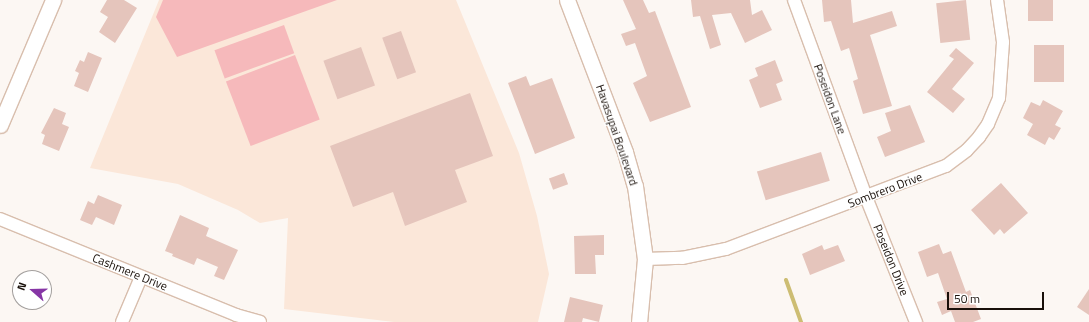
<!DOCTYPE html>
<html>
<head>
<meta charset="utf-8">
<style>
  body { margin:0 }
  #map { position:relative; width:1089px; height:322px; overflow:hidden; background:#fcf7f3; font-family:"Titillium Web",sans-serif }
  div>[style] { position:absolute }
  .built>* { inset:0; background:#fbe7d9 }
  .green>* { inset:0; background:#f6b9bb; transform-origin:0 0 }
  .stream>* { height:4px; margin:-2px; padding:0 2px; transform-origin:2px; border-radius:2px; background:#cdbd73 }
  .building>* { inset:0; background:#e5c5bc; transform-origin:0 0 }
  .roads { filter:drop-shadow(1px 0 #d8bead) drop-shadow(-1px 0 #d8bead) drop-shadow(0 1px #d8bead) drop-shadow(0 -1px #d8bead) }
  .minor>* { height:12px; margin:-6px; padding:0 6px; transform-origin:6px; border-radius:6px; background:#fff }
  .tertiary>* { height:15px; margin:-7.5px; padding:0 7.5px; transform-origin:7.5px; border-radius:7.5px; background:#fff }
  span { translate:-50% -50%; white-space:nowrap; text-align:center; line-height:1.15; -webkit-text-stroke:3px #fff; paint-order:stroke }
  .street-label { font-size:12px; color:#19100a }
  .north { position:absolute; left:12px; top:270px; width:40px; height:40px; box-sizing:border-box; background:#fff; border:1px solid #a39f9d; border-radius:50%; rotate:290deg; font-size:11px; font-weight:700; line-height:16px; text-align:center; color:#19100a }
  .north::after { content:''; display:block; margin:auto; width:14px; height:18px; background:#8635a5; clip-path:polygon(50% 0,100% 100%,50% 72%,0 100%) }
  .scale { position:absolute; left:947px; top:292px; width:97px; height:18px; box-sizing:border-box; border:2px solid #19100a; border-top:0; padding-left:5px; font-size:12px; line-height:14px; white-space:nowrap; color:#19100a; -webkit-text-stroke:3px #fff; paint-order:stroke }
</style>
</head>
<body>
<div id="map">
  <div class="built">
    <div style="clip-path:polygon(159px 0,456px 0,519px 153px,537px 216px,549px 274px,538px 322px,394px 322px,284px 309px,288px 218px,260px 223px,238px 210px,178px 184px,90px 168px)"></div>
  </div>
  <div class="green">
    <div style="clip-path:polygon(163px 0,337px 0,177px 57px,156px 17px)"></div>
    <div style="left:284px;top:25px;width:30px;height:74px;rotate:70deg"></div>
    <div style="left:295px;top:55px;width:69px;height:74px;rotate:69deg"></div>
  </div>
  <div class="stream">
    <div style="left:786px;top:280px;width:45px;rotate:70.3deg"></div>
  </div>
  <div class="building">
    <div style="clip-path:polygon(107px 0,124px 0,137px 8px,115px 43px,99px 32px,108px 17px,100px 12px)"></div>
    <div style="clip-path:polygon(623px 0,643px 0,649px 13px,655px 11px,691px 107px,650px 122px,633px 83px,647px 76px,635px 43px,626px 46px,621px 34px,636px 29px)"></div>
    <div style="clip-path:polygon(691px 0,750px 0,752px 15px,762px 10px,772px 30px,745px 43px,731px 13px,712px 15px,721px 45px,710px 49px,700px 16px,693px 17px)"></div>
    <div style="clip-path:polygon(822px 0,851px 0,853px 23px,892px 11px,897px 26px,870px 35px,892px 106px,863px 114px,853px 81px,858px 79px,849px 48px,841px 51px,831px 21px,824px 22px)"></div>
    <div style="left:966px;top:0;width:40px;height:30px;rotate:84deg"></div>
    <div style="left:1028px;top:0;width:25px;height:21px"></div>
    <div style="left:401px;top:31px;width:44px;height:20px;rotate:70deg"></div>
    <div style="left:1064px;top:45px;width:37px;height:30px;rotate:90deg"></div>
    <div style="left:361px;top:47px;width:41px;height:40px;rotate:70deg"></div>
    <div style="clip-path:polygon(956px 48px,974px 63px,952px 89px,965px 99px,953px 113px,927px 92px,954px 59px,949px 56px)"></div>
    <div style="clip-path:polygon(88px 52px,102px 58px,88px 92px,74px 86px,79px 73px,75px 71px,80px 60px,84px 62px)"></div>
    <div style="clip-path:polygon(775px 60px,783px 81px,776px 84px,782px 100px,760px 108px,749px 80px,758px 76px,755px 68px)"></div>
    <div style="clip-path:polygon(526px 76px,530px 86px,552px 78px,575px 138px,535px 154px,508px 83px)"></div>
    <div style="clip-path:polygon(470px 93px,493px 156px,455px 170px,467px 202px,405px 226px,393px 192px,353px 207px,330px 146px)"></div>
    <div style="clip-path:polygon(1043px 100px,1063px 111px,1055px 125px,1061px 128px,1054px 140px,1049px 137px,1045px 145px,1027px 135px,1033px 124px,1023px 118px,1031px 102px,1040px 106px)"></div>
    <div style="clip-path:polygon(910px 105px,925px 142px,885px 157px,877px 137px,891px 131px,885px 113px)"></div>
    <div style="clip-path:polygon(54px 108px,66px 113px,62px 124px,69px 127px,59px 151px,42px 144px,45px 135px,41px 133px)"></div>
    <div style="left:821px;top:152px;width:30px;height:67px;rotate:73deg"></div>
    <div style="left:564px;top:173px;width:12px;height:16px;rotate:70deg"></div>
    <div style="clip-path:polygon(1001px 183px,1028px 213px,1004px 234px,1000px 229px,994px 235px,971px 210px)"></div>
    <div style="clip-path:polygon(98px 195px,122px 205px,114px 225px,96px 217px,92px 225px,80px 220px,88px 201px,94px 204px)"></div>
    <div style="clip-path:polygon(180px 215px,209px 228px,206px 236px,238px 250px,224px 280px,214px 276px,218px 267px,197px 258px,194px 265px,172px 256px,173px 254px,165px 251px)"></div>
    <div style="clip-path:polygon(604px 235px,604px 255px,595px 255px,596px 274px,575px 274px,574px 236px)"></div>
    <div style="clip-path:polygon(939px 244px,943px 254px,951px 251px,966px 292px,970px 290px,981px 319px,973px 322px,955px 322px,951px 311px,942px 315px,937px 302px,947px 299px,938px 273px,927px 277px,918px 252px)"></div>
    <div style="clip-path:polygon(822px 245px,824px 250px,838px 245px,845px 261px,810px 275px,802px 254px)"></div>
    <div style="clip-path:polygon(1089px 289px,1089px 315px,1077px 307px)"></div>
    <div style="clip-path:polygon(570px 297px,603px 305px,599px 322px,583px 318px,582px 322px,564px 322px)"></div>
  </div>
  <div class="roads">
    <div class="minor">
      <div style="left:794px;top:0;width:210px;rotate:69.9deg"></div>
      <div style="left:866px;top:197px;width:135px;rotate:68.2deg"></div>
      <div style="left:0;top:219px;width:255px;rotate:22.1deg"></div>
      <div style="left:236px;top:315px;width:25px;rotate:16deg"></div>
      <div style="left:645px;top:259px;width:37px;rotate:-2deg"></div>
      <div style="left:682px;top:258px;width:45px;rotate:-11.6deg"></div>
      <div style="left:726px;top:249px;width:235px;rotate:-20.7deg"></div>
      <div style="left:946px;top:166px;width:26px;rotate:-37deg"></div>
      <div style="left:967px;top:150px;width:18px;rotate:-47deg"></div>
      <div style="left:979px;top:137px;width:16px;rotate:-55deg"></div>
      <div style="left:988px;top:124px;width:28px;rotate:-67deg"></div>
      <div style="left:999px;top:98px;width:56px;rotate:-85.9deg"></div>
      <div style="left:1003px;top:42px;width:42px;rotate:-98.1deg"></div>
      <div style="left:122px;top:322px;width:49px;rotate:-67.1deg"></div>
    </div>
    <div class="tertiary">
      <div style="left:567px;top:0;width:163px;rotate:69.1deg"></div>
      <div style="left:625px;top:152px;width:35px;rotate:74deg"></div>
      <div style="left:635px;top:186px;width:74px;rotate:82.2deg"></div>
      <div style="left:645px;top:259px;width:63px;rotate:95.4deg"></div>
      <div style="left:0;top:125px;width:136px;rotate:-67deg"></div>
    </div>
  </div>
  <div class="street-label">
    <span style="left:830px;top:99px;rotate:70deg">Poseidon Lane</span>
    <span style="left:617px;top:135px;rotate:71deg">Havasupai Boulevard</span>
    <span style="left:885px;top:190px;rotate:-21deg">Sombrero Drive</span>
    <span style="left:891px;top:260px;rotate:68deg">Poseidon Drive</span>
    <span style="left:130px;top:272px;rotate:22deg">Cashmere Drive</span>
  </div>
  <div class="north">N</div>
  <div class="scale">50 m</div>
</div>
</body>
</html>
